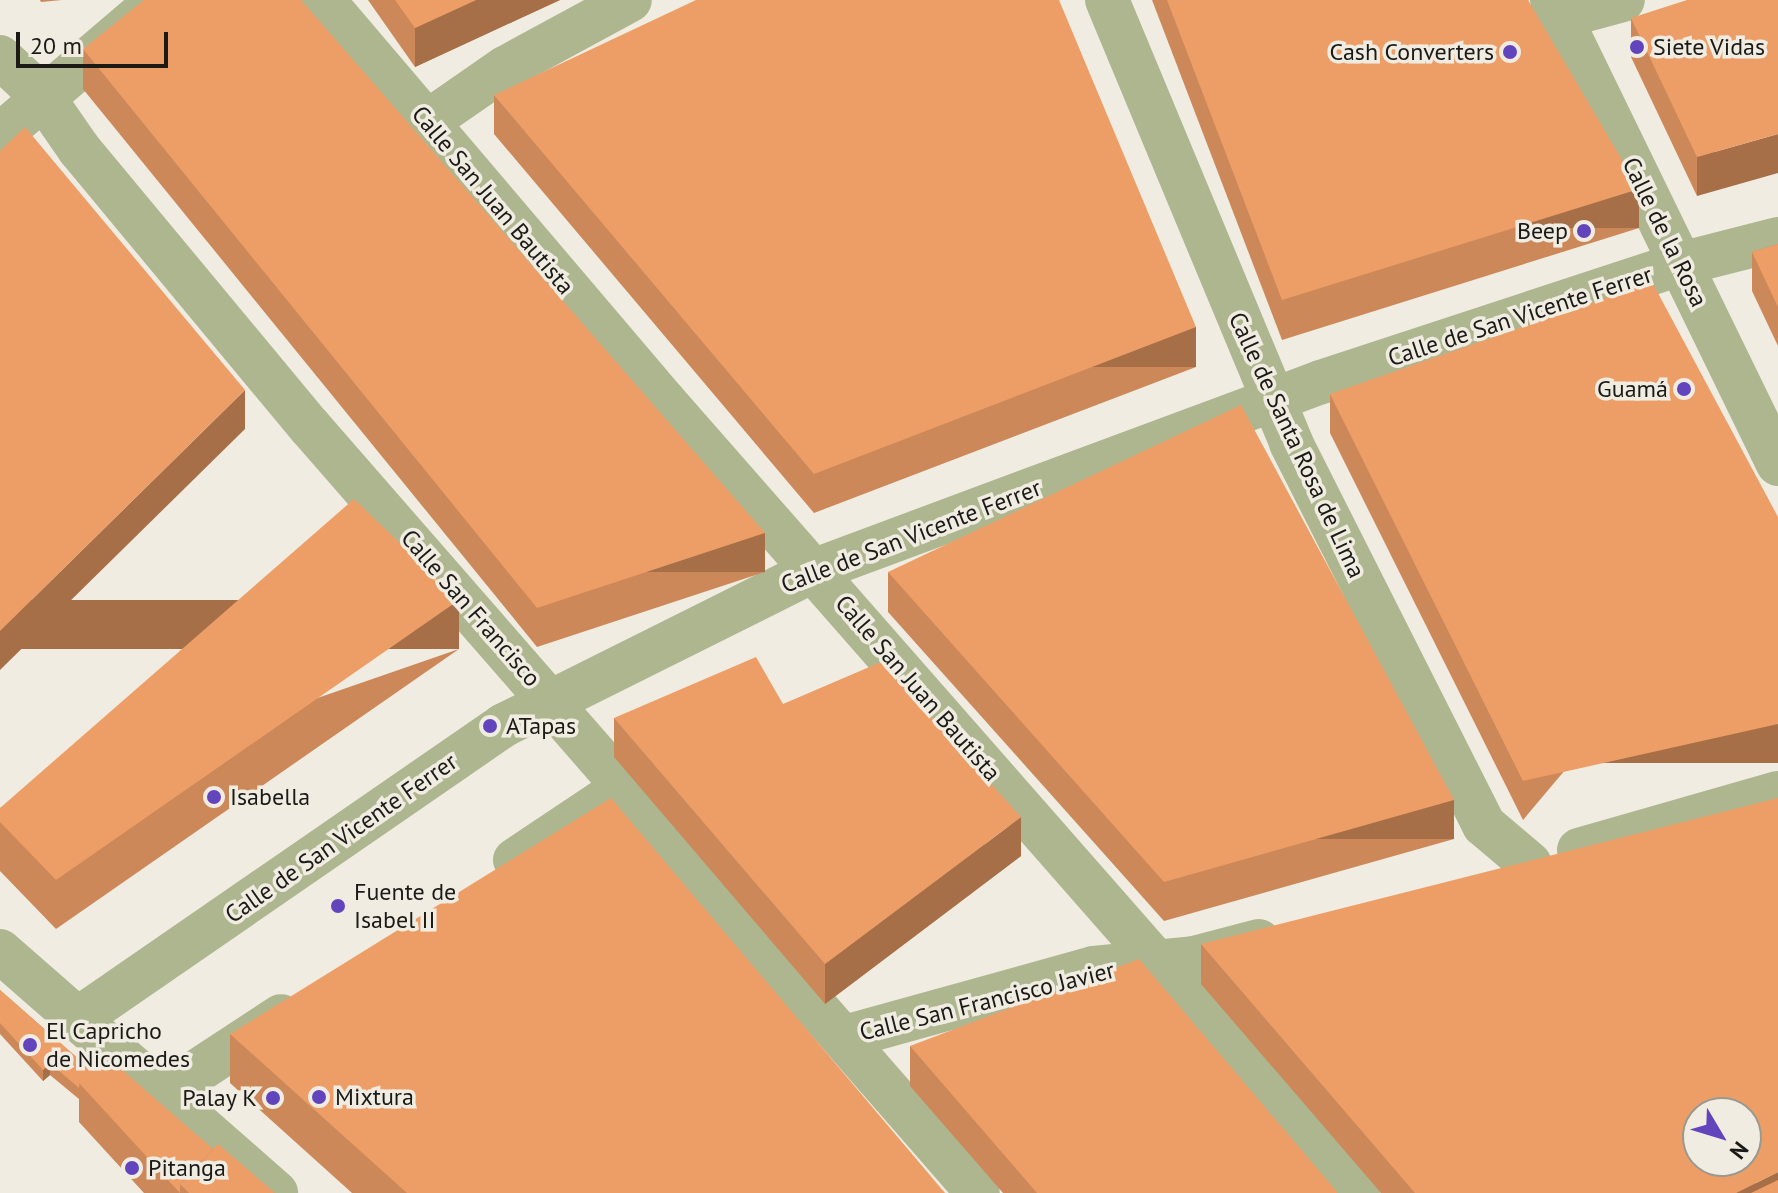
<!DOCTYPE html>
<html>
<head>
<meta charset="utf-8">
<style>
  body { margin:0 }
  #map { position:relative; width:1778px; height:1193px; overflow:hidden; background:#f0ece1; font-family:"PT Sans",sans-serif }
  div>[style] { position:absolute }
  .minor>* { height:44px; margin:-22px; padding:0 22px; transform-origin:22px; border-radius:22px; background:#aeb690 }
  .wall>* { inset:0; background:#cc8859 }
  .shaded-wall>* { inset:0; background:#a66f48; transform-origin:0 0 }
  .building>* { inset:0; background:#ed9e67 }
  .dots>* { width:22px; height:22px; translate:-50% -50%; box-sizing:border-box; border:4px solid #f0ece1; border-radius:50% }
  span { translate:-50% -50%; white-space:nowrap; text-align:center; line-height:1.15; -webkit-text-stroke:7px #f0ece1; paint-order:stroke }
  .poi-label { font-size:24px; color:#1c1a17 }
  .left { translate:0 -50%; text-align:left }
  .right { translate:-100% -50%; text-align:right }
  .street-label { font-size:24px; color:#1c1a17 }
  .north { position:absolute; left:1682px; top:1097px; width:80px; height:80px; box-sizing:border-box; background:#f0ece1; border:2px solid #9b9890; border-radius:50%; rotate:128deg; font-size:22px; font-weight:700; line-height:32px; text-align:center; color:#1c1a17 }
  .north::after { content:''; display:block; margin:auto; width:28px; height:36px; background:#6245bd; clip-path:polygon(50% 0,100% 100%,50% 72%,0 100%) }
  .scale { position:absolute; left:16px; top:32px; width:152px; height:36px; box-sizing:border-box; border:4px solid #1c1a17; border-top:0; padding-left:10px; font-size:24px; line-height:28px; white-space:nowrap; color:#1c1a17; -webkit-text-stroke:6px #f0ece1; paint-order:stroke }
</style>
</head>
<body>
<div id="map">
  <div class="minor">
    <div style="left:323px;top:0;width:528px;rotate:49.61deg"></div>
    <div style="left:665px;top:402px;width:1052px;rotate:48.74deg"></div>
    <div style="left:1107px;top:0;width:480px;rotate:67.4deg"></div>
    <div style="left:1291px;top:443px;width:428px;rotate:63.2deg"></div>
    <div style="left:1484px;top:825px;width:60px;rotate:40.3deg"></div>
    <div style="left:1552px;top:0;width:516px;rotate:64.03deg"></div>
    <div style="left:1560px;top:17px;width:65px;rotate:-15.1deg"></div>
    <div style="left:0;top:57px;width:59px;rotate:42.9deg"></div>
    <div style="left:43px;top:97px;width:63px;rotate:55.3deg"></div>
    <div style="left:79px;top:149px;width:361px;rotate:50.3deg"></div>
    <div style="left:310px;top:427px;width:1016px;rotate:48.91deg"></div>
    <div style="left:427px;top:122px;width:95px;rotate:-34.7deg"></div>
    <div style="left:505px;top:68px;width:142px;rotate:-28.5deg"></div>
    <div style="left:0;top:135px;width:208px;rotate:-40.5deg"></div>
    <div style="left:1579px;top:850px;width:207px;rotate:-16deg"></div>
    <div style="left:515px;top:860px;width:130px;rotate:-33.7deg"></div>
    <div style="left:0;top:951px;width:367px;rotate:41.2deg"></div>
    <div style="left:79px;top:1018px;width:516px;rotate:-34.58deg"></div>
    <div style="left:504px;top:725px;width:347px;rotate:-26.5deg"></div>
    <div style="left:815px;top:570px;width:540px;rotate:-20.38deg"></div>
    <div style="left:1321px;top:382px;width:378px;rotate:-18.2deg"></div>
    <div style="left:1680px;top:264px;width:101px;rotate:-14.3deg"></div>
    <div style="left:845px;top:1037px;width:258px;rotate:-15.5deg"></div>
    <div style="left:1094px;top:968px;width:100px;rotate:-5.7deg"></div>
    <div style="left:1194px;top:958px;width:67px;rotate:-14.7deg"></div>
    <div style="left:164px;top:1093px;width:140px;rotate:-33.3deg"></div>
  </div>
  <div class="wall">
    <div style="clip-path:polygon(40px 0,62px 0,41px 2px)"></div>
    <div style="clip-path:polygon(368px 0,560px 0,415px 67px)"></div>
    <div style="clip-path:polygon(1152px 0,1528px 0,1639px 228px,1282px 340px)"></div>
    <div style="clip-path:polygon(1778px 0,1697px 196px,1631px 57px,1631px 18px)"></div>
    <div style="clip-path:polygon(83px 49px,765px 572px,537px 647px,83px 89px)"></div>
    <div style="clip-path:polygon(494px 95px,1196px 367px,814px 513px,494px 134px)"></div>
    <div style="clip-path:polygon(1778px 244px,1778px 346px,1752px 291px,1752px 252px)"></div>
    <div style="clip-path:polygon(1330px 394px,1778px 517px,1523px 820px,1330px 433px)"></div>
    <div style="clip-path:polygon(888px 572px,1454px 839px,1164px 921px,888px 612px)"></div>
    <div style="clip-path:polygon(459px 649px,56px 929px,0 871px,0 808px)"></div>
    <div style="clip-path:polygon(614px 718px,1021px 856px,825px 1004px,614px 757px)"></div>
    <div style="clip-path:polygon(1201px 944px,1778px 1193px,1381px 1193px,1201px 984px)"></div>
    <div style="clip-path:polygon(0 990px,82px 1062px,213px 1149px,275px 1193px,144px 1193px,79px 1122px,79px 1099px,50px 1075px,43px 1081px,0 1034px)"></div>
    <div style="clip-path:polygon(230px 1034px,945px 1193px,352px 1193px,230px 1083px)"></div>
    <div style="clip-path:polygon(910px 1046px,1338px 1193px,1003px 1193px,910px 1086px)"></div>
  </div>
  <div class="shaded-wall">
    <div style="clip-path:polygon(476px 0,560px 0,415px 67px,415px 28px)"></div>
    <div style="clip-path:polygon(1778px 134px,1778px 173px,1697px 196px,1697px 157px)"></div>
    <div style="left:1639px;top:189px;width:39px;height:374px;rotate:90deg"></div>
    <div style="left:1196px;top:327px;width:40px;height:409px;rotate:90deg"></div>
    <div style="clip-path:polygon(245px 390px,245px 429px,0 670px,0 631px)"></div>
    <div style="left:765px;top:533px;width:39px;height:240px;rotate:90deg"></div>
    <div style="left:459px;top:600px;width:49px;height:491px;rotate:90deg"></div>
    <div style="left:1778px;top:724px;width:39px;height:261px;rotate:90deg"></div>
    <div style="left:1454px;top:800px;width:39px;height:301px;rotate:90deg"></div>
    <div style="clip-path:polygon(1021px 817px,1021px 856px,825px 1004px,825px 964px)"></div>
    <div style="clip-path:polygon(50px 1063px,50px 1075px,43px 1081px,43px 1070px)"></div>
    <div style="clip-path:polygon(1778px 1172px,1778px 1193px,1736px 1193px)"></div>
  </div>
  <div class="building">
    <div style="clip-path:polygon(144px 0,301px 0,765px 533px,537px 608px,83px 49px)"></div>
    <div style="clip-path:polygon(395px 0,476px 0,415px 28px)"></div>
    <div style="clip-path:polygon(696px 0,1059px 0,1196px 327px,814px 474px,494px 95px)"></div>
    <div style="clip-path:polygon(1167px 0,1528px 0,1639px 189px,1282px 300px)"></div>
    <div style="clip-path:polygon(1687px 0,1778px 0,1778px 134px,1697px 157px,1631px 18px)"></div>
    <div style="clip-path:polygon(25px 127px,245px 390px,0 631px,0 151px)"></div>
    <div style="clip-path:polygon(1778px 244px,1778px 307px,1752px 252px)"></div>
    <div style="clip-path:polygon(1652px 282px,1778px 517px,1778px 724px,1523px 781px,1330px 394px)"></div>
    <div style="clip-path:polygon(1241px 405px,1454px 800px,1164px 882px,888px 572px)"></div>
    <div style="clip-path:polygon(354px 499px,459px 600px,56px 880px,0 822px,0 808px)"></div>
    <div style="clip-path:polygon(756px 657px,783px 704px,881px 662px,1021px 817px,825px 964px,614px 718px)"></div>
    <div style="clip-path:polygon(611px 798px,945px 1193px,407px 1193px,230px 1034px)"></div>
    <div style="clip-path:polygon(evenodd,1778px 798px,1778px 1172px,1736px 1193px,1415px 1193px,1201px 944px,1778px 798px,1698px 1113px,1746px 1113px,1746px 1161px,1698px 1161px,1698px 1113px)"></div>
    <div style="clip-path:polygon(1139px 959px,1338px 1193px,1037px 1193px,910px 1046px)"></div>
    <div style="clip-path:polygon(0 990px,82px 1062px,79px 1088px,50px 1063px,43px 1070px,0 1023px)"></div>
    <div style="clip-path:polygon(106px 1056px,213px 1149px,180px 1184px,180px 1193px,79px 1083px,81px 1062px)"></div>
    <div style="clip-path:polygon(218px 1144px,275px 1193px,189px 1193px,180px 1184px)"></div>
    <div style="clip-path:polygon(1778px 1180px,1778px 1193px,1751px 1193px)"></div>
  </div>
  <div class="dots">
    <div style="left:1637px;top:47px;background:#6245bd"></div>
    <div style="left:1510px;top:52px;background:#6245bd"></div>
    <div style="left:1584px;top:231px;background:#6245bd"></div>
    <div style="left:1684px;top:389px;background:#6245bd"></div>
    <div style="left:490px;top:726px;background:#6245bd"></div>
    <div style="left:214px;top:797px;background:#6245bd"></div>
    <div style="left:338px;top:906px;background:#6245bd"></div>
    <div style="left:30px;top:1045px;background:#6245bd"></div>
    <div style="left:319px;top:1097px;background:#6245bd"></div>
    <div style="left:273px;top:1098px;background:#6245bd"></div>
    <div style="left:132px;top:1168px;background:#6245bd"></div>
  </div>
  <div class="poi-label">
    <span class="left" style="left:1653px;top:47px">Siete Vidas</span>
    <span class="right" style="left:1494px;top:52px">Cash Converters</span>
    <span class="right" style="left:1568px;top:231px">Beep</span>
    <span class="right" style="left:1668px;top:389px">Guamá</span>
    <span class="left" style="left:506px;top:726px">ATapas</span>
    <span class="left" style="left:230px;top:797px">Isabella</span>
    <span class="left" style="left:354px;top:906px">Fuente de<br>Isabel II</span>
    <span class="left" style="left:46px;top:1045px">El Capricho<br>de Nicomedes</span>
    <span class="left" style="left:335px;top:1097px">Mixtura</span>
    <span class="right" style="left:257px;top:1098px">Palay K</span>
    <span class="left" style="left:148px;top:1168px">Pitanga</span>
  </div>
  <div class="street-label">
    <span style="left:493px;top:200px;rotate:50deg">Calle San Juan Bautista</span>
    <span style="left:1665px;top:232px;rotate:64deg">Calle de la Rosa</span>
    <span style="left:1520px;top:316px;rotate:-18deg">Calle de San Vicente Ferrer</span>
    <span style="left:1297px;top:445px;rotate:65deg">Calle de Santa Rosa de Lima</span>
    <span style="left:911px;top:536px;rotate:-21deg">Calle de San Vicente Ferrer</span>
    <span style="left:471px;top:608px;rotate:49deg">Calle San Francisco</span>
    <span style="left:918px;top:688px;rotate:49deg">Calle San Juan Bautista</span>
    <span style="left:341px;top:838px;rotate:-35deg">Calle de San Vicente Ferrer</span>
    <span style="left:987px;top:1001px;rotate:-14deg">Calle San Francisco Javier</span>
  </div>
  <div class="north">N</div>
  <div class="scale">20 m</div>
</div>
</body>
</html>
